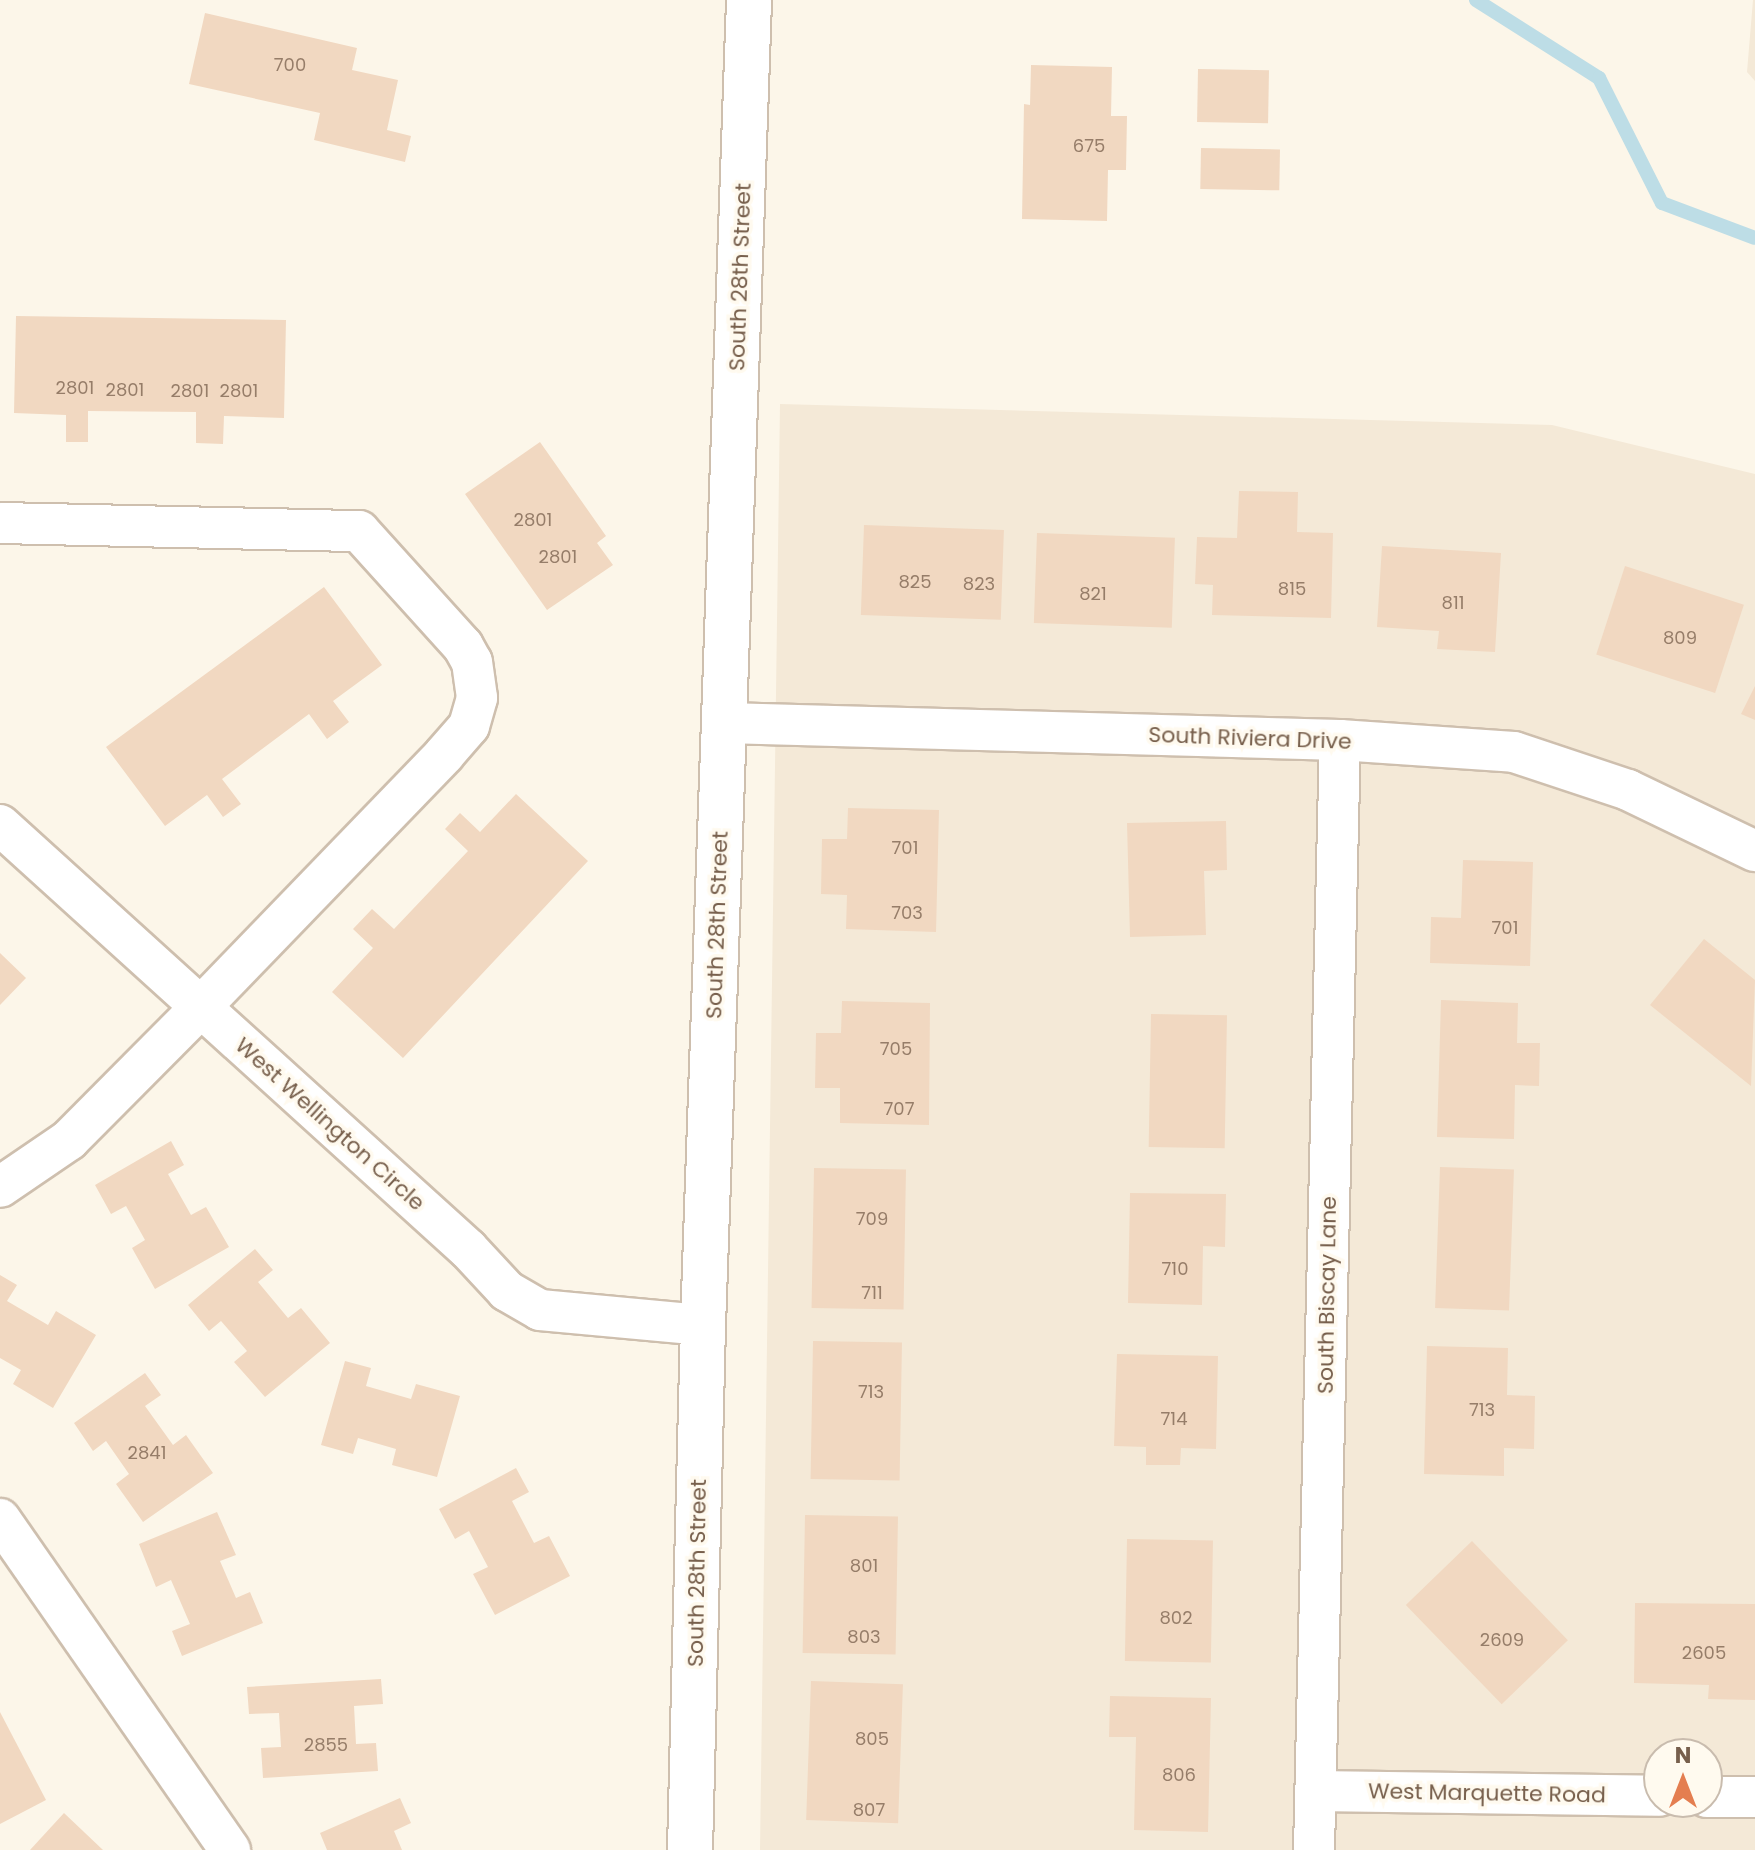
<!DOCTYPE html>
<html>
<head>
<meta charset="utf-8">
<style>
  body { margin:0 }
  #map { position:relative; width:1755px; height:1850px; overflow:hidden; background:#fcf6e9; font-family:Poppins,sans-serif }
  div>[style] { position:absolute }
  .residential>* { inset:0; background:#f4e9d7 }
  .stream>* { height:14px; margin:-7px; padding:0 7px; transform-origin:7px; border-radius:7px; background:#bddde6 }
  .building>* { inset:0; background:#f1d8c1; transform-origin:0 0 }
  .roads { filter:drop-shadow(2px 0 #cebfae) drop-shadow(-2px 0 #cebfae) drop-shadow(0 2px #cebfae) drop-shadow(0 -2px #cebfae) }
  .minor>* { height:40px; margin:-20px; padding:0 20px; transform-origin:20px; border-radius:20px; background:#fff }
  .tertiary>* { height:44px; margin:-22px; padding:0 22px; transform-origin:22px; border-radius:22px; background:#fff }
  span { translate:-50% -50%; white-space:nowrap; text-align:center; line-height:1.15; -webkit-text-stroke:7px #fffaef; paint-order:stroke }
  .number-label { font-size:18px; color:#967d69 }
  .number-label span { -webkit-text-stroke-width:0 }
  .street-label { font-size:22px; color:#775f4c }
  .north { position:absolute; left:1643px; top:1738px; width:80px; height:80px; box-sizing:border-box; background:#fffaef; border:2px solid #c9bcae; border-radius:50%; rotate:0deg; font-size:22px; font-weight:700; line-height:32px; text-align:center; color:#775f4c }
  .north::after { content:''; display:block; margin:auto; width:28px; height:36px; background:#e47e50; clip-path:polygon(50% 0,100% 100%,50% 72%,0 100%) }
</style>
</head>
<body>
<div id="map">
  <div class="residential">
    <div style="clip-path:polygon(1753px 0,1755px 0,1755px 81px,1747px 72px)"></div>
    <div style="clip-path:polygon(evenodd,780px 404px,1552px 425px,1755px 474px,1755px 1850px,760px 1850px,780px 404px,1659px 1754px,1707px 1754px,1707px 1802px,1659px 1802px,1659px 1754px)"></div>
  </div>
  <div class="stream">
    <div style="left:1476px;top:0;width:146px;rotate:32.4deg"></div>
    <div style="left:1599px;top:78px;width:140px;rotate:63.3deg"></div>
    <div style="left:1662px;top:203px;width:99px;rotate:20.6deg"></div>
  </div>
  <div class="building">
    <div style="clip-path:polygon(205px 13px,357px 48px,352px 70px,398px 80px,387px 130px,411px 136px,405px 162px,314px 140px,320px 113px,189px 84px)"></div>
    <div style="clip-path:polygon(1031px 65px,1112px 67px,1111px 116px,1127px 116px,1126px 170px,1108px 170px,1107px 221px,1022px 219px,1024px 104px,1030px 105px)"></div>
    <div style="left:1198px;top:69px;width:71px;height:53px;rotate:1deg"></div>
    <div style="left:1201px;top:148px;width:79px;height:41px;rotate:1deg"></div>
    <div style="clip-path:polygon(16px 316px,286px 320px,284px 418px,224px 416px,223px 444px,196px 443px,196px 412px,88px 411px,88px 442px,66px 442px,66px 415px,14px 413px)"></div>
    <div style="clip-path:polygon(540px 442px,606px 536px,597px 543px,613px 565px,547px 610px,465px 494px)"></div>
    <div style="clip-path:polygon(1239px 491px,1298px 492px,1297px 532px,1333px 533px,1331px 618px,1212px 615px,1213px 585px,1195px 584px,1197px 537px,1237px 538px)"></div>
    <div style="left:864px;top:525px;width:140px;height:90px;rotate:2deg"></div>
    <div style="left:1037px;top:533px;width:138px;height:90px;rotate:2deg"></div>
    <div style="clip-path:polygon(1382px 546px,1501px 553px,1495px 652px,1437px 649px,1439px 631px,1377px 627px)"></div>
    <div style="left:1625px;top:566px;width:125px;height:93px;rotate:18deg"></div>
    <div style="clip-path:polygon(324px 587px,382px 665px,333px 701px,349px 722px,327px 739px,309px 714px,222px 779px,241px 804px,223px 817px,207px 795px,165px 826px,106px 747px)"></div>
    <div style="clip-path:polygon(1755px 686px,1755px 720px,1741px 714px)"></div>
    <div style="clip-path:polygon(516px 794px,588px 861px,403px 1058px,332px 992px,373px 948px,353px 929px,372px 909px,394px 929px,468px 851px,445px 829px,460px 813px,480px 832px)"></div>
    <div style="clip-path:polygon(848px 808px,939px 810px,936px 932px,846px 929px,847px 895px,821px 894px,822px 839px,847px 839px)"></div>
    <div style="clip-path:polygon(1226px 821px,1227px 870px,1204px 871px,1206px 935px,1130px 937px,1127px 823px)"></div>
    <div style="clip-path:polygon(1463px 860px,1533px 862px,1530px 966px,1430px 963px,1431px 917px,1461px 918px)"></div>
    <div style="clip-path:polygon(1704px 939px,1755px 980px,1751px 1086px,1650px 1005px)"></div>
    <div style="clip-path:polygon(0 953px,26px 978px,0 1005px)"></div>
    <div style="clip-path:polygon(1441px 1000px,1518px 1003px,1517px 1043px,1540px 1043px,1539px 1086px,1515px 1085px,1514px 1139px,1437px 1137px)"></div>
    <div style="clip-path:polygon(842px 1001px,930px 1003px,929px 1125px,840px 1123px,840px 1088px,815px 1088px,816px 1033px,841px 1033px)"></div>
    <div style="left:1151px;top:1014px;width:76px;height:133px;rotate:1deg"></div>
    <div style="clip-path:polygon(171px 1141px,184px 1165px,168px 1174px,191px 1215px,206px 1207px,229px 1247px,155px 1289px,132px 1248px,145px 1240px,126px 1206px,111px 1214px,95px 1185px)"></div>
    <div style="left:1440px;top:1167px;width:74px;height:141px;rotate:2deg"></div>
    <div style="left:814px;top:1168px;width:92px;height:140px;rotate:1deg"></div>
    <div style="clip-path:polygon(1130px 1193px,1226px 1194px,1225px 1247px,1203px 1246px,1202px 1305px,1128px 1303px)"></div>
    <div style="clip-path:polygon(255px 1249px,273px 1270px,258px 1282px,288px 1318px,301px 1308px,330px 1343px,265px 1397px,234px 1362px,247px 1351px,221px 1321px,209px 1331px,188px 1305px)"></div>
    <div style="clip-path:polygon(0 1275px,17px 1285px,7px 1301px,48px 1325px,56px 1311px,96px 1335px,53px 1408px,13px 1384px,21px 1370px,0 1358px)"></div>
    <div style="left:813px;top:1341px;width:89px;height:138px;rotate:1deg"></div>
    <div style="clip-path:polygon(1427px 1346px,1508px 1348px,1507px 1395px,1535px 1396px,1534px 1449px,1504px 1448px,1504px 1476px,1424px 1474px)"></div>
    <div style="clip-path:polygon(1117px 1354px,1218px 1356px,1216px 1449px,1181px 1448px,1180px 1465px,1146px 1465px,1146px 1447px,1114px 1446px)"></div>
    <div style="clip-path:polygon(345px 1361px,371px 1368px,366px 1386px,411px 1399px,416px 1384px,460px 1396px,437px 1477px,392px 1465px,396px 1449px,358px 1438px,353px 1454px,321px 1445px)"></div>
    <div style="clip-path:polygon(145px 1373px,161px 1395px,145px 1406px,173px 1445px,186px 1435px,213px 1473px,143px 1522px,116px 1484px,129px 1474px,106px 1441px,93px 1451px,74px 1423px)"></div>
    <div style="clip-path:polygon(516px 1468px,529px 1492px,512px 1501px,534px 1543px,549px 1536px,570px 1576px,495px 1615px,473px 1574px,488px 1567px,469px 1531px,455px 1539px,439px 1509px)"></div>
    <div style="clip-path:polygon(217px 1512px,236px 1555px,220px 1561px,236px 1598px,250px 1592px,263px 1623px,182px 1656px,172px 1631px,190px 1624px,171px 1580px,156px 1587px,139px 1544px)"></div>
    <div style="left:805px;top:1515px;width:93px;height:138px;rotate:1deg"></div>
    <div style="left:1127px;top:1539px;width:86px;height:122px;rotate:1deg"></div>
    <div style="left:1472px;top:1541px;width:138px;height:92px;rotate:46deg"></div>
    <div style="clip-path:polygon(1635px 1603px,1755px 1604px,1755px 1700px,1708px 1699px,1709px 1685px,1634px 1683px)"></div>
    <div style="clip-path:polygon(381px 1679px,383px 1704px,354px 1706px,356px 1744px,376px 1743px,378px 1771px,263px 1778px,261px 1748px,281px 1747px,279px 1713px,249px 1714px,247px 1687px)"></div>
    <div style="left:811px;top:1681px;width:92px;height:139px;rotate:2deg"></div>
    <div style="clip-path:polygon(1110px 1696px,1211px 1698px,1208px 1832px,1134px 1830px,1136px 1737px,1109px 1737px)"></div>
    <div style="clip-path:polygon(0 1712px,46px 1800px,0 1824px)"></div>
    <div style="clip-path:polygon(400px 1798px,411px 1823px,394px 1831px,402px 1850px,327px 1850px,320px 1833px)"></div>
    <div style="clip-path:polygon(64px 1813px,103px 1850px,30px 1850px)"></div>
  </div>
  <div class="roads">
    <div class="minor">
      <div style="left:0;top:523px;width:359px;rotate:1.3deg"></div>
      <div style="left:359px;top:531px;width:155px;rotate:47.9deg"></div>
      <div style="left:463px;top:646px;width:18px;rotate:61deg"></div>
      <div style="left:472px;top:662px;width:36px;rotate:82deg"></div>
      <div style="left:477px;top:698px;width:29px;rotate:106deg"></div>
      <div style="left:469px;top:726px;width:38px;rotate:131deg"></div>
      <div style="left:444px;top:755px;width:350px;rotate:134deg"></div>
      <div style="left:201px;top:1007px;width:187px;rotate:134.8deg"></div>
      <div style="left:69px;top:1140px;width:83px;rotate:145.7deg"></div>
      <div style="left:725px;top:723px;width:615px;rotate:1.58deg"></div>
      <div style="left:1340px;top:740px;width:174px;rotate:3.9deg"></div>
      <div style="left:1514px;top:752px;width:120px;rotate:18.4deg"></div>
      <div style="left:1628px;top:790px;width:141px;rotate:25.7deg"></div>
      <div style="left:0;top:825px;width:632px;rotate:42.18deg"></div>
      <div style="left:468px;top:1249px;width:57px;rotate:47.1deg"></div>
      <div style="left:507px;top:1291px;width:38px;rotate:30deg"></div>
      <div style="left:540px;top:1310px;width:164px;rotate:5.3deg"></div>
      <div style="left:0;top:1519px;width:403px;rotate:55.2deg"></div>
      <div style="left:1315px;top:1791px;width:344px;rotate:0.8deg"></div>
      <div style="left:1707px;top:1797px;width:48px"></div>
      <div style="left:1314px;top:1850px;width:1110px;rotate:-88.66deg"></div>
    </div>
    <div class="tertiary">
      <div style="left:690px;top:1850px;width:525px;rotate:-88.58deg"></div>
      <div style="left:703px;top:1325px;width:1326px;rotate:-88.01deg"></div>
    </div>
  </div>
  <div class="number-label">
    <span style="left:290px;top:65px">700</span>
    <span style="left:1089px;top:146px">675</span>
    <span style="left:75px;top:388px">2801</span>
    <span style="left:125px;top:390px">2801</span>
    <span style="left:190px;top:391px">2801</span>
    <span style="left:239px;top:391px">2801</span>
    <span style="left:533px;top:520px">2801</span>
    <span style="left:558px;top:557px">2801</span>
    <span style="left:915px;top:582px">825</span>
    <span style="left:979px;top:584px">823</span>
    <span style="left:1292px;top:589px">815</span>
    <span style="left:1093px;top:594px">821</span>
    <span style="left:1453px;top:603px">811</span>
    <span style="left:1680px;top:638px">809</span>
    <span style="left:905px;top:848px">701</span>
    <span style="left:907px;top:913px">703</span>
    <span style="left:1505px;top:928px">701</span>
    <span style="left:896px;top:1049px">705</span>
    <span style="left:899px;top:1109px">707</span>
    <span style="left:872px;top:1219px">709</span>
    <span style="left:1175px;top:1269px">710</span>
    <span style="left:872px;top:1293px">711</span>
    <span style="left:871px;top:1392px">713</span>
    <span style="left:1482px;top:1410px">713</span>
    <span style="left:1174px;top:1419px">714</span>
    <span style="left:147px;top:1453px">2841</span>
    <span style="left:864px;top:1566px">801</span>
    <span style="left:1176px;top:1618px">802</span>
    <span style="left:864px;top:1637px">803</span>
    <span style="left:1502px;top:1640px">2609</span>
    <span style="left:1704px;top:1653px">2605</span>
    <span style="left:872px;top:1739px">805</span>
    <span style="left:326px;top:1745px">2855</span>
    <span style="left:1179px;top:1775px">806</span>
    <span style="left:869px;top:1810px">807</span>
  </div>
  <div class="street-label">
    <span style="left:740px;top:277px;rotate:-88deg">South 28th Street</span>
    <span style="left:1250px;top:738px;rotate:2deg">South Riviera Drive</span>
    <span style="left:717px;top:925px;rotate:-88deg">South 28th Street</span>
    <span style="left:330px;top:1124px;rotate:42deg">West Wellington Circle</span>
    <span style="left:1327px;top:1295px;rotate:-89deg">South Biscay Lane</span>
    <span style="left:697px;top:1573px;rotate:-89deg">South 28th Street</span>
    <span style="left:1487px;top:1793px;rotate:1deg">West Marquette Road</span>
  </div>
  <div class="north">N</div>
</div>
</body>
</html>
